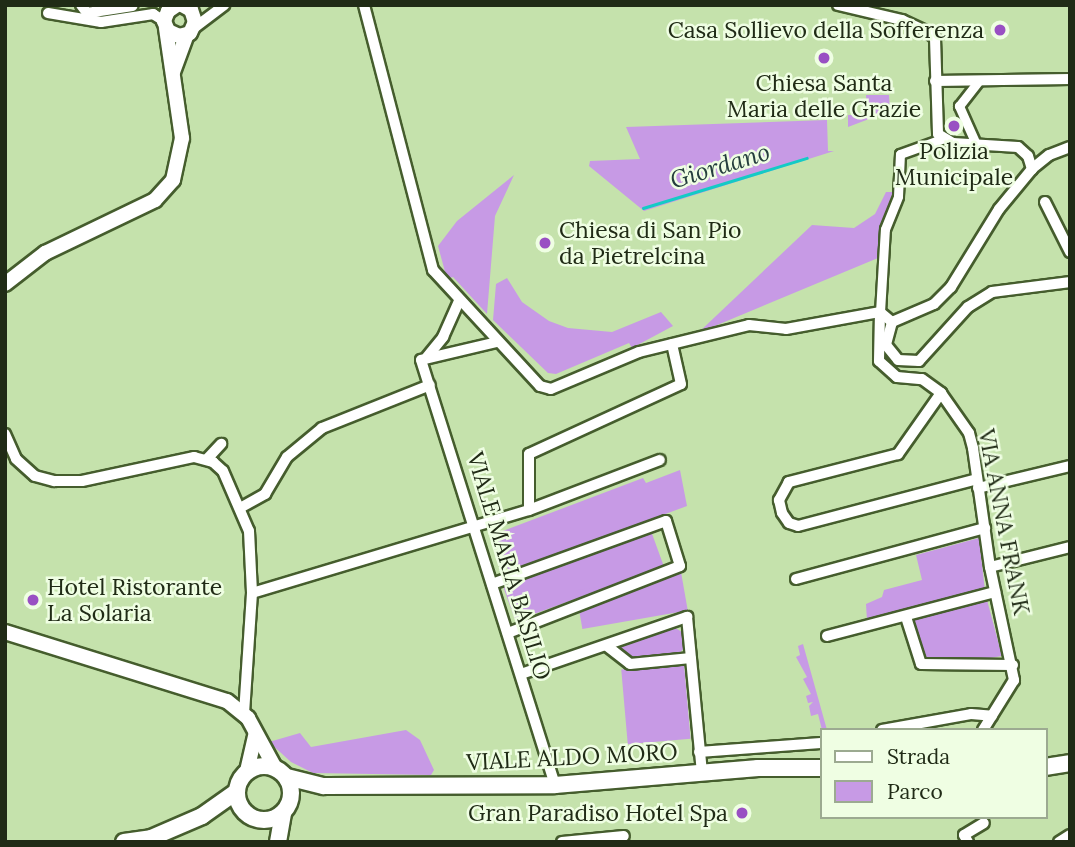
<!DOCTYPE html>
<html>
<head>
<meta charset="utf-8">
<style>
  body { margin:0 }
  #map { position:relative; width:1075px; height:847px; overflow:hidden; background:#c5e2ac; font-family:Lora,serif }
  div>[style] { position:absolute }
  .green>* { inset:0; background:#c79ae5; transform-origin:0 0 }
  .stream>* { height:2.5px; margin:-1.25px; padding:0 1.25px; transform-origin:1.25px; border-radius:1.25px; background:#13cbc5 }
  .roads { filter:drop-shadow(2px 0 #455d2d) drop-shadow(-2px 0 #455d2d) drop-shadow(0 2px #455d2d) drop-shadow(0 -2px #455d2d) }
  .pedestrian>* { height:9px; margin:-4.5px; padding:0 4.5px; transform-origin:4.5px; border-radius:4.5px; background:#fff }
  .minor>* { height:10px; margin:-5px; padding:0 5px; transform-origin:5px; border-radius:5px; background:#fff }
  .tertiary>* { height:14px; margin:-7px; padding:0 7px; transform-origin:7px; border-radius:7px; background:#fff }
  .secondary>* { height:16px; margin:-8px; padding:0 8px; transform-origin:8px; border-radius:8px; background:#fff }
  .secondary>.ring { margin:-8px; padding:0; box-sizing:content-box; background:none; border:16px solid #fff; border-radius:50% }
  .dots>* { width:19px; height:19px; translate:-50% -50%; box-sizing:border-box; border:4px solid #effee3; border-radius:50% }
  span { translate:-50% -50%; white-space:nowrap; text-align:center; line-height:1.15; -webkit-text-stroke:5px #effee3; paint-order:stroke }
  .poi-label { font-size:23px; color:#202b16 }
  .right { translate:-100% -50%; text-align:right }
  .left { translate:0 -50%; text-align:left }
  .street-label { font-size:23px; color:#202b16 }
  .water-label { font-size:24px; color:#253e3d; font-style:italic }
  .frame { position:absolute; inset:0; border:7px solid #202b16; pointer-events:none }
  .legend { position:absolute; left:820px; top:728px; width:228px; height:91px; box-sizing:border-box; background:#effee3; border:2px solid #9caa91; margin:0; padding:9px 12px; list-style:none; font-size:21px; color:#202b16 }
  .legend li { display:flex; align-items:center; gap:14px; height:35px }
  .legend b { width:35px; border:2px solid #9caa91 }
</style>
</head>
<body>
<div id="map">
  <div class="green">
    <div style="clip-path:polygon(866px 95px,889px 95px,890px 111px,848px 127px,848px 115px,867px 115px)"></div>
    <div style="clip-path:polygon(827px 120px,828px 151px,834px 151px,644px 211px,589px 166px,590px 161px,640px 159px,626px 127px)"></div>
    <div style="clip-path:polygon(514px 175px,495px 216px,487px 314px,453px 277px,447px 279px,438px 246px,457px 221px)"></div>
    <div style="clip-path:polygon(886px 192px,893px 192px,880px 229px,878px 258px,698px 333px,812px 225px,854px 228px,875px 214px)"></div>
    <div style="clip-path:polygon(507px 278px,522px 302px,549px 321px,568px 328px,612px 332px,661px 312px,673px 326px,632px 348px,629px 343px,556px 374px,548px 373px,493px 320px,496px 284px)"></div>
    <div style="clip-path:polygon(680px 470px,687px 506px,509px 572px,495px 534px,643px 478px,646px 483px)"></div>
    <div style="left:651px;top:531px;width:38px;height:158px;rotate:70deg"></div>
    <div style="clip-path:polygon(979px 538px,985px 591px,867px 621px,866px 604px,882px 597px,884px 590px,922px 580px,916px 555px)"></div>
    <div style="left:681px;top:572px;width:39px;height:107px;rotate:80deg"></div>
    <div style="clip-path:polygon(987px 600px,1002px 656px,972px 661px,925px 659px,913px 619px)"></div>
    <div style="clip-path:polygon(672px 626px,682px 632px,684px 648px,678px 655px,633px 661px,616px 648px)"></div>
    <div style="clip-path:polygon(803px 644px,827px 730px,822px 730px,818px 714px,811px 716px,809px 706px,813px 702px,808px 703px,806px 696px,811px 694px,803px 679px,807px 677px,796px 657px,800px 655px,798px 646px)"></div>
    <div style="left:684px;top:664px;width:75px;height:63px;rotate:85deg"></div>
    <div style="clip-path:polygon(406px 730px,420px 740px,434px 770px,431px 775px,313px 773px,291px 762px,269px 742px,300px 733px,311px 747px)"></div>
  </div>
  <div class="stream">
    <div style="left:643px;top:208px;width:171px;rotate:-17deg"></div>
  </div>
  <div class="roads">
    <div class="pedestrian">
      <div style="left:976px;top:144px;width:42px;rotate:-114.1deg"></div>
      <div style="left:959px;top:106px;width:33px;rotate:-52deg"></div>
      <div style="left:880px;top:312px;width:83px;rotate:-86.6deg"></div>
      <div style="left:885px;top:229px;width:35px;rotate:-68deg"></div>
      <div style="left:898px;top:196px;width:42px;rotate:-87.3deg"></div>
      <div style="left:900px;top:154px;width:45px;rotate:-19.7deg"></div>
    </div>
    <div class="minor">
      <div style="left:81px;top:5px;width:10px;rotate:53deg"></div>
      <div style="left:87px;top:13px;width:46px;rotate:-8.8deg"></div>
      <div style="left:364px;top:5px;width:274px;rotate:75.4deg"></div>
      <div style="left:433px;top:270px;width:158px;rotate:47.3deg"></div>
      <div style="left:540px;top:386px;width:11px;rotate:15deg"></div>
      <div style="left:551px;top:389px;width:95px;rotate:-22.8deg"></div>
      <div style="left:639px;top:352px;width:113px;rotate:-13.8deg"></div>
      <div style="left:749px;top:325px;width:37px;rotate:6deg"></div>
      <div style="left:786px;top:329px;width:96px;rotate:-10.3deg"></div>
      <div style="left:880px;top:312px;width:16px;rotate:40deg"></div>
      <div style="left:838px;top:5px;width:66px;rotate:13.2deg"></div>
      <div style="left:902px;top:20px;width:29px;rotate:25deg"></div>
      <div style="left:928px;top:32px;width:9px;rotate:41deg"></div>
      <div style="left:935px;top:38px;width:96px;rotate:88.2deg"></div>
      <div style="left:938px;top:134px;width:17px;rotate:31deg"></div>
      <div style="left:953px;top:143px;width:65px;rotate:3.5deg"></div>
      <div style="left:1018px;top:147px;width:13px;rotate:42deg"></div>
      <div style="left:1028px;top:156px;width:14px;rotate:73deg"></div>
      <div style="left:48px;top:13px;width:54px;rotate:9.6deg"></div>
      <div style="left:101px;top:22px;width:53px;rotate:-8.7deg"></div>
      <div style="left:153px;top:14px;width:13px;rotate:32deg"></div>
      <div style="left:194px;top:28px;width:38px;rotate:-37deg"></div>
      <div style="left:935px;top:81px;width:135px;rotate:-0.8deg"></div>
      <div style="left:1070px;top:147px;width:22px;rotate:159deg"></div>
      <div style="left:1049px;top:155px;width:22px;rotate:141deg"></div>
      <div style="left:1032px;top:169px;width:52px;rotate:129.5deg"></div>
      <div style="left:999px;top:209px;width:92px;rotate:121.6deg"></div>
      <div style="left:951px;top:287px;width:24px;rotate:135deg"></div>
      <div style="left:934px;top:304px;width:46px;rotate:156.8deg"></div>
      <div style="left:892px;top:322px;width:24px;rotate:105deg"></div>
      <div style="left:886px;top:345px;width:19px;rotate:51deg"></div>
      <div style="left:898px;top:360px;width:21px;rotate:3deg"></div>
      <div style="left:919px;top:361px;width:73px;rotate:-47.8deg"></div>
      <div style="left:968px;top:307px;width:28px;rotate:-32deg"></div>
      <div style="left:992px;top:292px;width:79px;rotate:-7.3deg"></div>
      <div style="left:1045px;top:202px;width:56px;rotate:63.4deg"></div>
      <div style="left:880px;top:312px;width:49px;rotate:91.2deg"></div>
      <div style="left:879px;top:361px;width:24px;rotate:42deg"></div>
      <div style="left:897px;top:377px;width:25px;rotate:5deg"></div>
      <div style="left:922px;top:379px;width:24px;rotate:36deg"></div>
      <div style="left:941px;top:393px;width:49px;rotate:55deg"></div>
      <div style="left:969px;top:433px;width:16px;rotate:75deg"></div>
      <div style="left:973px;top:448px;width:120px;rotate:81.9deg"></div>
      <div style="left:990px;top:567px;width:116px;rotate:78deg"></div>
      <div style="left:1014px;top:680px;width:59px;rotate:121.8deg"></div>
      <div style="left:497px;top:342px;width:78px;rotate:166.7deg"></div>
      <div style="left:421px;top:360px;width:446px;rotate:72.5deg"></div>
      <div style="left:427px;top:357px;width:26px;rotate:-51deg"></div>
      <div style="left:443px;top:337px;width:39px;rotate:-66deg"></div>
      <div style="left:941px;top:393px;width:75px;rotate:125.2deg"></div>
      <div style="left:898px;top:454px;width:113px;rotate:165.6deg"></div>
      <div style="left:789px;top:482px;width:21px;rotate:119deg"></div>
      <div style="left:779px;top:500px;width:13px;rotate:77deg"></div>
      <div style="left:782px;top:513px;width:12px;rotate:55deg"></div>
      <div style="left:789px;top:523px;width:9px;rotate:18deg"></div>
      <div style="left:798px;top:526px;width:185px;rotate:-14.7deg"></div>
      <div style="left:5px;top:434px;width:27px;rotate:66deg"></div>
      <div style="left:16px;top:459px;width:25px;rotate:42deg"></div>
      <div style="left:35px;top:476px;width:20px;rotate:15deg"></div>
      <div style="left:54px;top:481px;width:28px"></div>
      <div style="left:82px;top:481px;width:115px;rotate:-12.1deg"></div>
      <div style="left:194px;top:457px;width:20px;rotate:15deg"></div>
      <div style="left:213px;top:462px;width:13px;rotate:42deg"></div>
      <div style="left:223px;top:471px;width:65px;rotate:66.6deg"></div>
      <div style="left:249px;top:531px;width:62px;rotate:87.2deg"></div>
      <div style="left:252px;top:593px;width:120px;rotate:93.8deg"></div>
      <div style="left:207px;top:459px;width:21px;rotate:-47deg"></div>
      <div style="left:978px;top:488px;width:95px;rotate:-13.4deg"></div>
      <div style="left:240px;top:508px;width:29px;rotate:-29deg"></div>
      <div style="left:265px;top:494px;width:43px;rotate:-59.3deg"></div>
      <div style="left:287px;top:457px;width:45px;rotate:-39.6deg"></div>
      <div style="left:322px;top:428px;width:116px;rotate:-21.7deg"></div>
      <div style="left:529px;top:510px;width:56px;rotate:-90deg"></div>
      <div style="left:529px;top:454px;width:167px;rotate:-24.7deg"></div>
      <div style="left:681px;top:384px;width:41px;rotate:-102.7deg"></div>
      <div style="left:990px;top:567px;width:82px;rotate:-14deg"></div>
      <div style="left:796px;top:579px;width:196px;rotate:-15.1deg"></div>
      <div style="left:492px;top:584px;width:185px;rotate:-19.9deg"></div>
      <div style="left:666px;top:521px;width:47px;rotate:72.7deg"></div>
      <div style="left:680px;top:566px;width:185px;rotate:158.7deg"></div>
      <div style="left:252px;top:593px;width:289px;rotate:-16.7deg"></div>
      <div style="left:529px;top:510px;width:140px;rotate:-20.9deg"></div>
      <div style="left:906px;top:617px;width:49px;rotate:72.3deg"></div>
      <div style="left:921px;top:664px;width:92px;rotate:0.6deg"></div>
      <div style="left:827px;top:636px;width:174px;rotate:-14.7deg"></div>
      <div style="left:607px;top:646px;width:29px;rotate:38deg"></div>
      <div style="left:630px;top:664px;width:61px;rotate:-5.6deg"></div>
      <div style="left:521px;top:674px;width:176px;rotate:-19deg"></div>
      <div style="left:687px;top:617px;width:157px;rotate:84.5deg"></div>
      <div style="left:882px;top:730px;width:90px;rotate:-10.2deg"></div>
      <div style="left:971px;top:714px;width:21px;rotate:5deg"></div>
      <div style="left:699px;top:752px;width:122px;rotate:-4.2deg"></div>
      <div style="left:562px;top:842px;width:62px;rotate:-5.5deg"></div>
      <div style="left:968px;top:842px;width:8px;rotate:-120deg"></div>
      <div style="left:964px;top:835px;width:23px;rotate:-31deg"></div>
      <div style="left:1059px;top:842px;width:13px;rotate:-32deg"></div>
    </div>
    <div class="tertiary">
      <div style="left:177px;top:5px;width:11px;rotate:146deg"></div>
      <div style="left:168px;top:11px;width:11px;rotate:112deg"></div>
      <div style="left:164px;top:21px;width:11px;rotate:68deg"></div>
      <div style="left:168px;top:31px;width:12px;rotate:24deg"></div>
      <div style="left:179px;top:36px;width:11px;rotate:-15deg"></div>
      <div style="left:190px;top:33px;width:12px;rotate:-66deg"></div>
      <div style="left:195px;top:22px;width:13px;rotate:-108deg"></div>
      <div style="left:191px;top:10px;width:10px;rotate:-151deg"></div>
      <div style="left:173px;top:72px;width:40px;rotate:-69.8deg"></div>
      <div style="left:5px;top:284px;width:51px;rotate:-37.8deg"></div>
      <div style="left:45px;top:253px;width:122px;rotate:-25.7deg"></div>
      <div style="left:155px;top:200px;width:27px;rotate:-48deg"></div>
      <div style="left:173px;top:180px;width:43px;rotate:-77.9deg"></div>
      <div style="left:182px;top:138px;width:111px;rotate:-98.3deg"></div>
      <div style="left:5px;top:632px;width:232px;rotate:17.3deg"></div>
      <div style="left:227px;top:701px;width:27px;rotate:39deg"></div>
      <div style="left:248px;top:718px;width:57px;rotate:61.6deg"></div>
      <div style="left:247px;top:771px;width:37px;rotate:-77deg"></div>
    </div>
    <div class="secondary">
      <div class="ring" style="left:237px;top:766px;width:38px;height:38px"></div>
      <div style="left:1045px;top:767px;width:25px;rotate:-9deg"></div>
      <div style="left:287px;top:777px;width:38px;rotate:14deg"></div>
      <div style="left:324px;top:786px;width:231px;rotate:-0.2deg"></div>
      <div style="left:555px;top:785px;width:204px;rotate:-4.8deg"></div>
      <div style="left:758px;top:768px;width:63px"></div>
      <div style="left:124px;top:842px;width:27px;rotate:-8deg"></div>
      <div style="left:151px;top:838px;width:56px;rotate:-23.3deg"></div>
      <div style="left:202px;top:816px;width:42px;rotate:-35.2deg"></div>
      <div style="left:278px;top:842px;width:29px;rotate:-80deg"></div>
    </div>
  </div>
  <div class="dots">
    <div style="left:1000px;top:30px;background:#9950c3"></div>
    <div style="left:824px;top:58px;background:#9950c3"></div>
    <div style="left:954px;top:126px;background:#9950c3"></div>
    <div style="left:545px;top:243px;background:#9950c3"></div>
    <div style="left:33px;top:600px;background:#9950c3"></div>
    <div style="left:742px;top:813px;background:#9950c3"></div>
  </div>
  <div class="poi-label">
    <span class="right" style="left:984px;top:30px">Casa Sollievo della Sofferenza</span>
    <span style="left:824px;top:96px">Chiesa Santa<br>Maria delle Grazie</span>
    <span style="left:954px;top:164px">Polizia<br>Municipale</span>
    <span class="left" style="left:559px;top:243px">Chiesa di San Pio<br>da Pietrelcina</span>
    <span class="left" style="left:47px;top:600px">Hotel Ristorante<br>La Solaria</span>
    <span class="right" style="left:728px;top:813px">Gran Paradiso Hotel Spa</span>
  </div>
  <div class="street-label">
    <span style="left:1004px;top:522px;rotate:79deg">VIA ANNA FRANK</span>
    <span style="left:509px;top:566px;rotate:73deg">VIALE MARIA BASILIO</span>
    <span style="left:572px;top:757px;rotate:-3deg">VIALE ALDO MORO</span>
  </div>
  <div class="water-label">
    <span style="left:720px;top:166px;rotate:-17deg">Giordano</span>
  </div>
  <div class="frame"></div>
  <ul class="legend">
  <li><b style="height:9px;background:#fff"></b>Strada</li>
  <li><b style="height:19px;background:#c79ae5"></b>Parco</li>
  </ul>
</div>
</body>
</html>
